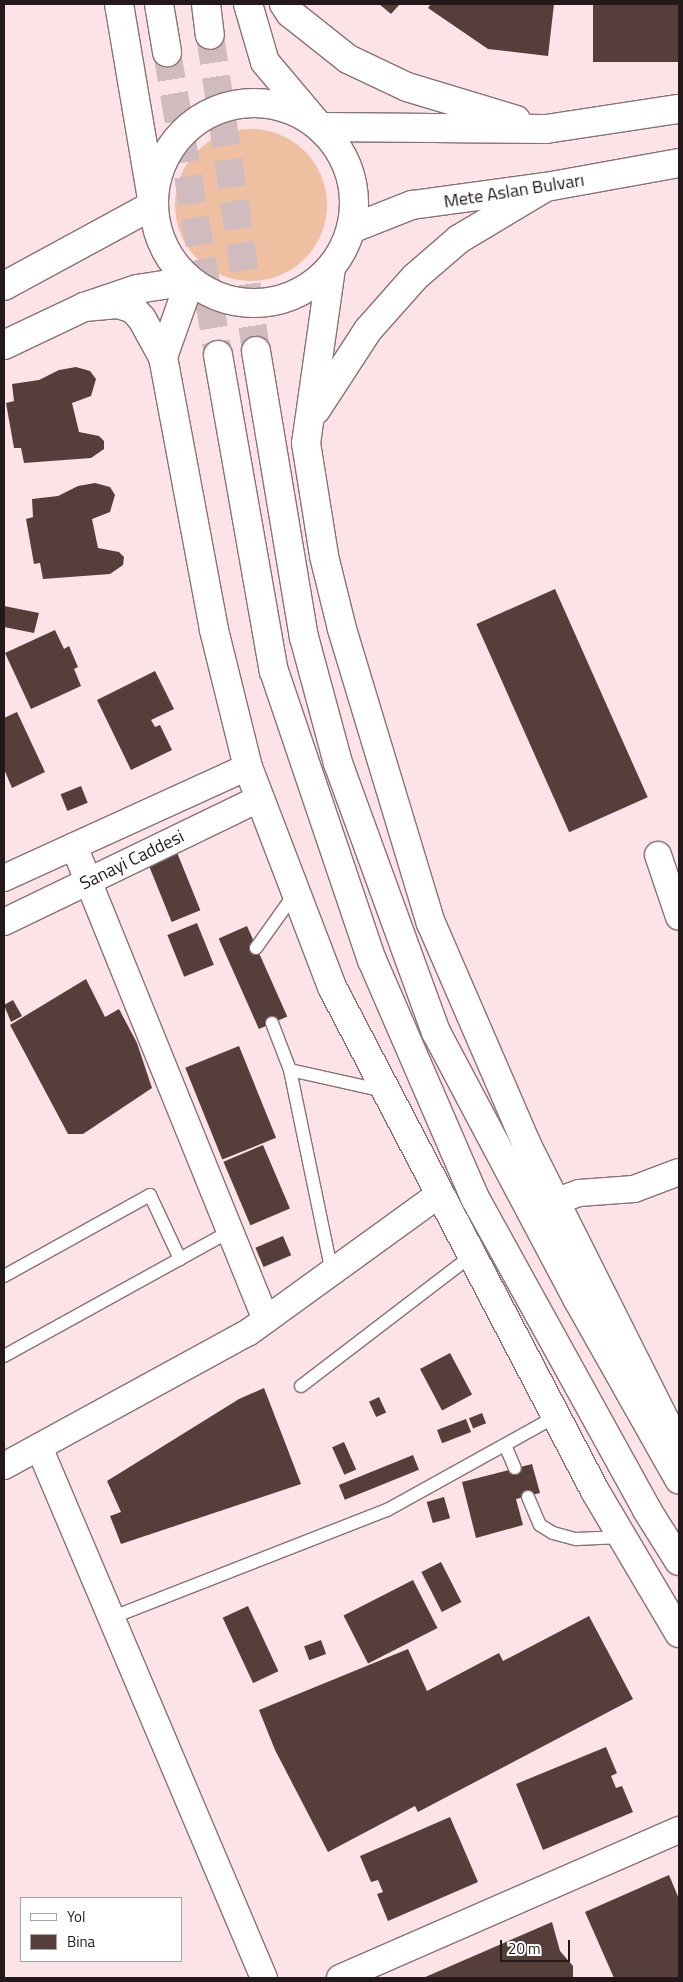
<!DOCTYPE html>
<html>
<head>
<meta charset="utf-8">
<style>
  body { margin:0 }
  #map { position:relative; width:683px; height:1982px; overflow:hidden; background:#fbe3e7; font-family:"Titillium Web",sans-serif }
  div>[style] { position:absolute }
  .green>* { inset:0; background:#efbfa2 }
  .round { border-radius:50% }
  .building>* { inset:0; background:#563f3a; transform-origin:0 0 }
  .highway-tunnel>* { height:28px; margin-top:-14px; transform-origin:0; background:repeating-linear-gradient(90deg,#d0bbbe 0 28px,transparent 0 42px) }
  .roads { filter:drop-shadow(1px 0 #8b7175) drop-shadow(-1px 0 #8b7175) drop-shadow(0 1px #8b7175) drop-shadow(0 -1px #8b7175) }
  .lane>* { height:12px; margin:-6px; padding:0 6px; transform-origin:6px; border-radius:6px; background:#fff }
  .street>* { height:26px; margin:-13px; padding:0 13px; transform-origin:13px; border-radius:13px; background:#fff }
  .secondary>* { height:28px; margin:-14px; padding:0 14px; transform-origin:14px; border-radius:14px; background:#fff }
  .secondary>.ring { margin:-14px; padding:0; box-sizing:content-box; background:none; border:28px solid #fff; border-radius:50% }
  .highway>* { height:28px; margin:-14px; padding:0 14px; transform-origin:14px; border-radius:14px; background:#fff }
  span { translate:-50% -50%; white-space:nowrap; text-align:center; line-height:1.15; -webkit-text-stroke:5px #fff; paint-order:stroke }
  .street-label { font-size:18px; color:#23191b }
  .frame { position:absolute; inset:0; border:5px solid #23191b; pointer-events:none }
  .legend { position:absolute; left:20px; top:1897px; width:162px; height:65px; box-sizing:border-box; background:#fff; border:1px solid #a7a3a4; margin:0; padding:6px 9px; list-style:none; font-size:15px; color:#23191b }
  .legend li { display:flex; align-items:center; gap:10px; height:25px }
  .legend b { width:25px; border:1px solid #a7a3a4 }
  .scale { position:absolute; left:500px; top:1940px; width:70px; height:22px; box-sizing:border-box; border:2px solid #23191b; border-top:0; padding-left:6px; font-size:15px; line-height:18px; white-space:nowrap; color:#23191b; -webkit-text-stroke:4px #fff; paint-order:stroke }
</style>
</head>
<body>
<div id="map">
  <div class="green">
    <div class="round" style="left:175px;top:129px;width:152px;height:152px"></div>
  </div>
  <div class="building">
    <div style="clip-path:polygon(379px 4px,400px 4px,391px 14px)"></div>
    <div style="clip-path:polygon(431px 4px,554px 4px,548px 56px,488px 49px,428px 8px)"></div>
    <div style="left:593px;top:4px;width:86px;height:58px"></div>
    <div style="clip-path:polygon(76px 367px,90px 371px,96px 379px,91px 396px,72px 403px,79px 432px,99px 436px,104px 441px,104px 449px,91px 458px,24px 463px,21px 448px,14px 448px,6px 403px,14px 401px,12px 384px,39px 380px,59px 370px)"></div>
    <div style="clip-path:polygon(95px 483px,110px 487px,115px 495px,110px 512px,92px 519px,98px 548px,119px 552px,124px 557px,123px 565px,110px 574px,43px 579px,40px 563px,34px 564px,26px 519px,33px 517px,32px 499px,58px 496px,78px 486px)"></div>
    <div style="left:555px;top:589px;width:228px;height:86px;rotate:66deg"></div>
    <div style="clip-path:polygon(4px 606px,39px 613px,34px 633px,4px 627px)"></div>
    <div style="clip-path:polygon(55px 630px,64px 649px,69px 646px,78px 667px,74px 669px,81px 686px,31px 709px,5px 653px)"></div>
    <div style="clip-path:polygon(155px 671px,174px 709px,151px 720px,155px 727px,160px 725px,172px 750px,131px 770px,97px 700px)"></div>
    <div style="clip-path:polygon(17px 712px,45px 772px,12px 788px,4px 769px,4px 718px)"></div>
    <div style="left:81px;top:786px;width:18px;height:22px;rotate:68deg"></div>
    <div style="left:176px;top:850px;width:65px;height:31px;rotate:68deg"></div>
    <div style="left:197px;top:923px;width:45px;height:32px;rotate:68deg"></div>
    <div style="left:247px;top:926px;width:99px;height:31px;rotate:66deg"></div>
    <div style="clip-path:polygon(86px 979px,105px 1017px,119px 1009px,137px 1043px,152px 1088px,83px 1134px,68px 1134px,10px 1025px)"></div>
    <div style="clip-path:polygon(13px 1000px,22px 1016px,11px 1022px,4px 1005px)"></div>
    <div style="left:239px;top:1046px;width:99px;height:58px;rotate:68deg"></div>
    <div style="left:263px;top:1145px;width:69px;height:43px;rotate:67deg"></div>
    <div style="left:283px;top:1236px;width:21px;height:30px;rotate:67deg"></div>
    <div style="left:450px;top:1353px;width:47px;height:34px;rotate:62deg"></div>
    <div style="clip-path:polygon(264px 1388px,301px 1484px,121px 1544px,110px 1516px,121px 1512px,107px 1481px,239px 1399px)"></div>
    <div style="left:379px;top:1397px;width:17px;height:11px;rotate:65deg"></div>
    <div style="left:482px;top:1413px;width:11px;height:14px;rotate:68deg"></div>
    <div style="left:466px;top:1419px;width:14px;height:31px;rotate:69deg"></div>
    <div style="left:344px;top:1442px;width:30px;height:13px;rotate:66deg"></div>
    <div style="left:413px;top:1455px;width:16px;height:80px;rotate:68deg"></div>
    <div style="clip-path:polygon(532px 1464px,540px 1493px,516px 1499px,523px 1525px,476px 1538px,462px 1482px)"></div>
    <div style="left:444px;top:1497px;width:22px;height:18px;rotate:74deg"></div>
    <div style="left:441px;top:1562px;width:45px;height:22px;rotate:63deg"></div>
    <div style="left:413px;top:1580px;width:54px;height:78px;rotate:63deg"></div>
    <div style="left:248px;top:1606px;width:72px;height:28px;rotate:65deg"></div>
    <div style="clip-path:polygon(589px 1616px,633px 1699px,418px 1812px,415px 1806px,328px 1852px,275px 1750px,259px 1710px,408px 1649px,427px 1691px,499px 1653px,503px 1661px)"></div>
    <div style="left:321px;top:1640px;width:15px;height:18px;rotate:70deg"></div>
    <div style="clip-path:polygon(606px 1747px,617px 1773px,611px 1776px,616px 1788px,622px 1786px,633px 1812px,543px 1850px,516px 1784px)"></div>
    <div style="clip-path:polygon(450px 1817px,478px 1882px,388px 1921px,377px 1894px,383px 1892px,378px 1880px,371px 1882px,360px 1856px)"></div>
    <div style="clip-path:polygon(669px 1875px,679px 1899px,679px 1978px,614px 1978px,585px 1912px)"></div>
    <div style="clip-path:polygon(552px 1922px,560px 1951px,573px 1966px,573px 1978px,423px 1978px)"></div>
  </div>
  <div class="highway-tunnel">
    <div style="left:210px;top:35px;width:319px;rotate:81.7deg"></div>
    <div style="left:167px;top:52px;width:307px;rotate:80.4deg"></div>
  </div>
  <div class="roads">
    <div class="lane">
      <div style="left:256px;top:948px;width:69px;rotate:-54.5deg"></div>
      <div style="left:272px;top:1023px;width:50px;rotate:69deg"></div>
      <div style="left:290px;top:1070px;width:96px;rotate:12.6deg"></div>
      <div style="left:290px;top:1070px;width:207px;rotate:78.3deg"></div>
      <div style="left:4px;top:1276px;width:167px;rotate:-29deg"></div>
      <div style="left:150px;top:1195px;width:71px;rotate:64.9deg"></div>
      <div style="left:4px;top:1356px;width:258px;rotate:-28.9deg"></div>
      <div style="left:301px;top:1386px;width:213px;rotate:-37.4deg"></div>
      <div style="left:505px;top:1445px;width:25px;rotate:67deg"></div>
      <div style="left:528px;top:1497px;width:30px;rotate:67deg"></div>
      <div style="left:540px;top:1525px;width:15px;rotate:32deg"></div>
      <div style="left:553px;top:1533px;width:24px;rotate:15deg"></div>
      <div style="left:576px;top:1539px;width:46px;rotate:-2.5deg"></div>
      <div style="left:111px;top:1618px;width:296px;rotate:-21.4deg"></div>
      <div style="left:387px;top:1510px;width:192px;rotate:-29deg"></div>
    </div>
    <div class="street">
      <div style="left:74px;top:846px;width:511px;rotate:67.95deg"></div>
      <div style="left:658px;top:855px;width:65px;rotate:71.3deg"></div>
      <div style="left:4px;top:878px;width:268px;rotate:-24.5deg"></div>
      <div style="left:4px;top:922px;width:285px;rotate:-25.8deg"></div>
      <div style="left:557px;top:1201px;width:23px;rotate:-20deg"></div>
      <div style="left:579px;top:1193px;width:55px;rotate:-4.2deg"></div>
      <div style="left:634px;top:1189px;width:48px;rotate:-20.7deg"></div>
      <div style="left:39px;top:1447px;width:577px;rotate:67.04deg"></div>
      <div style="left:4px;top:1466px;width:279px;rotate:-28.7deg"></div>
      <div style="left:249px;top:1332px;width:233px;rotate:-35.9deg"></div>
      <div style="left:340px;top:1978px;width:370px;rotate:-23.6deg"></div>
    </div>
    <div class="secondary">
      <div style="left:248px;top:4px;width:60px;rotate:73.7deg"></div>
      <div style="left:265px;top:62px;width:85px;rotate:49.8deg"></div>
      <div style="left:320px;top:127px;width:226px;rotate:0.5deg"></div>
      <div style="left:546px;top:129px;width:134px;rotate:-8.6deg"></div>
      <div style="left:284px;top:4px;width:11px;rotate:56deg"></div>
      <div style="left:290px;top:13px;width:74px;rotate:38.4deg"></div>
      <div style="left:348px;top:59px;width:65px;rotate:25.4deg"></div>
      <div style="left:407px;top:87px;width:114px;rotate:16.8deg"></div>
      <div class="ring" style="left:154px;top:103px;width:172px;height:172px"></div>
      <div style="left:351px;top:229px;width:66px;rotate:-21.5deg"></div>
      <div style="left:412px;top:205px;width:135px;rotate:-7.7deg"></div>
      <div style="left:546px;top:187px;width:135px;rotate:-10.2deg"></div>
      <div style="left:4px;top:286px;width:170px;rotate:-28.5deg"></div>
      <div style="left:153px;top:205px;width:204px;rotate:-99.6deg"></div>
      <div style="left:4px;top:345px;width:89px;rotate:-25.4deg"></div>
      <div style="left:84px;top:307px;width:56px;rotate:-18.8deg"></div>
      <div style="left:137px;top:289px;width:54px;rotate:-8.6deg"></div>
    </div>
    <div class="highway">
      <div style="left:159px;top:4px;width:49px;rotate:80.5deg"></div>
      <div style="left:206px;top:4px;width:31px;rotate:83deg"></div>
      <div style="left:331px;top:268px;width:177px;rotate:98.1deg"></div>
      <div style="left:306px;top:443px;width:114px;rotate:80.9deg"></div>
      <div style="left:324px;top:556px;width:75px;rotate:76.1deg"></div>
      <div style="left:342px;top:629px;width:307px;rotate:73.2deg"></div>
      <div style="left:431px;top:923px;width:242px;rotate:66.6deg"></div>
      <div style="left:527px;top:1145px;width:339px;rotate:63.4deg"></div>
      <div style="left:190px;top:281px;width:81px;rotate:109.6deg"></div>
      <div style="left:163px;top:357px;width:278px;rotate:79.4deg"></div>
      <div style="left:214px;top:630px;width:141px;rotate:76.1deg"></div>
      <div style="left:248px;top:767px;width:235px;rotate:69.1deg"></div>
      <div style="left:332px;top:987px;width:568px;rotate:62.44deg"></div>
      <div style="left:595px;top:1491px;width:165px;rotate:59.4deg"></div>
      <div style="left:84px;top:307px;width:34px;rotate:-5deg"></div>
      <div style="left:118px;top:304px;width:16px;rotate:18deg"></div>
      <div style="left:133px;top:309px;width:13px;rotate:48deg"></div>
      <div style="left:142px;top:319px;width:43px;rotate:61.1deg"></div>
      <div style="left:256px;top:351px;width:290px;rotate:80.5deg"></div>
      <div style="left:304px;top:637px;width:131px;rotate:74.9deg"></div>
      <div style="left:338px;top:763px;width:286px;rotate:70deg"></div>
      <div style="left:436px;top:1032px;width:303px;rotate:62.1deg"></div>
      <div style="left:578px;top:1300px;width:206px;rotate:60.6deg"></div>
      <div style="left:218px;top:355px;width:321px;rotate:80deg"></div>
      <div style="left:274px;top:671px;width:305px;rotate:71.3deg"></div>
      <div style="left:372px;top:960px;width:259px;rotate:66.6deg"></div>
      <div style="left:475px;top:1198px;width:356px;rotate:61.1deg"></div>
      <div style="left:647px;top:1510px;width:60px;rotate:57.9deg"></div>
      <div style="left:316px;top:410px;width:95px;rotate:-57deg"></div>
      <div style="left:368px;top:330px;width:71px;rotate:-48.4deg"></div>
      <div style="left:415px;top:277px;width:58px;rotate:-40.8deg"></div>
      <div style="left:459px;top:239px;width:101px;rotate:-30.9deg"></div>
    </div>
  </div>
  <div class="street-label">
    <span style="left:514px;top:191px;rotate:-9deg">Mete Aslan Bulvarı</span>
    <span style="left:132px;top:860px;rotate:-26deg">Sanayi Caddesi</span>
  </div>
  <div class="frame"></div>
  <ul class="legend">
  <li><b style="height:6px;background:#fff"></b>Yol</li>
  <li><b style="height:14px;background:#563f3a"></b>Bina</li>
  </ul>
  <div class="scale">20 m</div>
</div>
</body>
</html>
